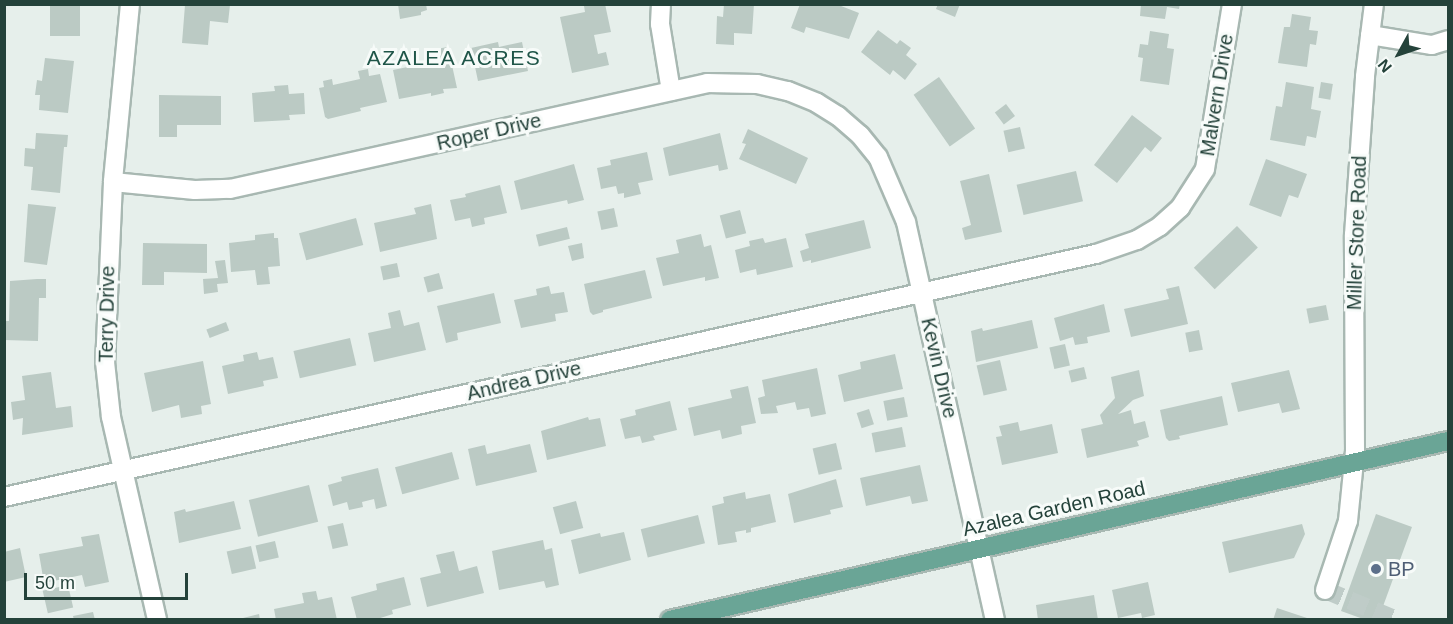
<!DOCTYPE html>
<html>
<head>
<meta charset="utf-8">
<style>
  body { margin:0 }
  #map { position:relative; width:1453px; height:624px; overflow:hidden; background:#e6efeb; font-family:Arial,sans-serif }
  div>[style] { position:absolute }
  .building>* { inset:0; background:#bbcac4; transform-origin:0 0 }
  .minor-tunnel>* { height:18px; margin-top:-9px; transform-origin:0; background:repeating-linear-gradient(90deg,#bfccc8 0 18px,transparent 0 27px) }
  .roads { filter:drop-shadow(2px 0 #a8b8b2) drop-shadow(-2px 0 #a8b8b2) drop-shadow(0 2px #a8b8b2) drop-shadow(0 -2px #a8b8b2) }
  .minor>* { height:18px; margin:-9px; padding:0 9px; transform-origin:9px; border-radius:9px; background:#fff }
  .major>* { height:18px; margin:-9px; padding:0 9px; transform-origin:9px; border-radius:9px; background:#6aa596 }
  .dots>* { width:16px; height:16px; translate:-50% -50%; box-sizing:border-box; border:3px solid #f7fbf9; border-radius:50% }
  span { translate:-50% -50%; white-space:nowrap; text-align:center; line-height:1.15; -webkit-text-stroke:6px #f7fbf9; paint-order:stroke }
  .street-label { font-size:20px; color:#24423a }
  .service-label { font-size:20px; color:#4e5e75 }
  .left { translate:0 -50%; text-align:left }
  .neighbourhood-label { font-size:21px; color:#1f5548; letter-spacing:1.5px }
  .frame { position:absolute; inset:0; border:6px solid #24423a; pointer-events:none }
  .north { position:absolute; left:1369px; top:24px; width:60px; height:60px; -webkit-text-stroke:4px #f7fbf9; paint-order:stroke; rotate:230deg; font-size:16px; font-weight:700; line-height:24px; text-align:center; color:#24423a }
  .north::after { content:''; display:block; margin:auto; width:21px; height:27px; background:#24423a; clip-path:polygon(50% 0,100% 100%,50% 72%,0 100%) }
  .scale { position:absolute; left:24px; top:573px; width:164px; height:27px; box-sizing:border-box; border:3px solid #24423a; border-top:0; padding-left:8px; font-size:18px; line-height:21px; white-space:nowrap; color:#24423a; -webkit-text-stroke:4px #f7fbf9; paint-order:stroke }
</style>
</head>
<body>
<div id="map">
  <div class="building">
    <div style="left:50px;top:4px;width:30px;height:32px"></div>
    <div style="clip-path:polygon(398px 4px,426px 4px,427px 10px,421px 12px,421px 15px,400px 19px)"></div>
    <div style="clip-path:polygon(592px 4px,605px 4px,611px 32px,594px 35px,598px 54px,606px 52px,609px 65px,572px 73px,560px 17px,585px 12px,584px 6px)"></div>
    <div style="clip-path:polygon(724px 4px,754px 4px,752px 34px,734px 33px,734px 45px,716px 44px,717px 16px,723px 17px)"></div>
    <div style="clip-path:polygon(800px 4px,836px 4px,859px 13px,849px 39px,806px 27px,804px 33px,791px 28px)"></div>
    <div style="clip-path:polygon(938px 4px,960px 4px,955px 17px,936px 9px)"></div>
    <div style="clip-path:polygon(1141px 4px,1180px 4px,1179px 9px,1167px 7px,1165px 19px,1140px 16px)"></div>
    <div style="clip-path:polygon(185px 5px,230px 5px,228px 23px,210px 21px,208px 45px,182px 43px)"></div>
    <div style="clip-path:polygon(1292px 14px,1311px 17px,1309px 30px,1318px 31px,1316px 45px,1310px 44px,1307px 67px,1278px 63px,1284px 27px,1290px 27px)"></div>
    <div style="clip-path:polygon(878px 30px,897px 44px,900px 40px,911px 48px,906px 55px,917px 64px,905px 80px,893px 70px,890px 75px,861px 52px)"></div>
    <div style="clip-path:polygon(1150px 31px,1169px 34px,1167px 48px,1174px 49px,1169px 85px,1140px 81px,1143px 58px,1138px 57px,1140px 44px,1148px 45px)"></div>
    <div style="clip-path:polygon(498px 42px,499px 47px,522px 42px,528px 71px,478px 81px,471px 48px)"></div>
    <div style="clip-path:polygon(448px 47px,457px 88px,443px 89px,444px 93px,431px 96px,431px 93px,399px 99px,393px 70px,432px 62px,430px 50px)"></div>
    <div style="clip-path:polygon(45px 58px,74px 61px,68px 113px,39px 110px,40px 95px,35px 95px,37px 80px,42px 81px)"></div>
    <div style="clip-path:polygon(368px 69px,369px 76px,380px 74px,387px 102px,360px 108px,361px 111px,328px 119px,325px 117px,319px 88px,324px 87px,323px 81px,332px 79px,333px 85px,360px 79px,358px 71px)"></div>
    <div style="left:939px;top:77px;width:63px;height:31px;rotate:55deg"></div>
    <div style="clip-path:polygon(1286px 82px,1314px 87px,1311px 109px,1321px 111px,1316px 138px,1307px 136px,1305px 146px,1270px 140px,1276px 106px,1282px 107px)"></div>
    <div style="left:1321px;top:82px;width:12px;height:16px;rotate:9deg"></div>
    <div style="clip-path:polygon(288px 85px,289px 94px,304px 93px,305px 114px,289px 115px,290px 120px,254px 122px,252px 93px,275px 91px,274px 86px)"></div>
    <div style="clip-path:polygon(159px 95px,221px 96px,221px 125px,177px 125px,177px 137px,159px 137px)"></div>
    <div style="left:1006px;top:104px;width:15px;height:14px;rotate:53deg"></div>
    <div style="clip-path:polygon(1132px 115px,1162px 138px,1151px 152px,1145px 147px,1117px 183px,1094px 165px)"></div>
    <div style="left:1020px;top:127px;width:22px;height:17px;rotate:77deg"></div>
    <div style="clip-path:polygon(748px 129px,808px 158px,796px 184px,739px 159px,746px 144px,742px 143px)"></div>
    <div style="clip-path:polygon(36px 133px,68px 135px,67px 147px,64px 147px,60px 193px,31px 190px,33px 167px,24px 166px,25px 148px,35px 149px)"></div>
    <div style="clip-path:polygon(720px 133px,728px 169px,719px 171px,718px 165px,669px 176px,663px 148px)"></div>
    <div style="clip-path:polygon(647px 152px,653px 180px,638px 183px,641px 194px,624px 198px,624px 193px,618px 194px,616px 186px,601px 189px,597px 168px,611px 165px,610px 160px)"></div>
    <div style="clip-path:polygon(1266px 159px,1307px 174px,1298px 198px,1289px 195px,1281px 217px,1249px 205px)"></div>
    <div style="clip-path:polygon(574px 164px,584px 200px,568px 204px,567px 200px,521px 210px,514px 181px)"></div>
    <div style="left:1076px;top:171px;width:31px;height:61px;rotate:77deg"></div>
    <div style="clip-path:polygon(989px 174px,1002px 232px,965px 240px,962px 228px,971px 225px,960px 181px)"></div>
    <div style="clip-path:polygon(500px 185px,507px 213px,484px 218px,485px 224px,472px 227px,470px 218px,455px 221px,450px 200px,466px 197px,465px 194px)"></div>
    <div style="clip-path:polygon(28px 204px,56px 207px,47px 265px,24px 262px)"></div>
    <div style="clip-path:polygon(431px 204px,437px 239px,380px 252px,374px 223px,416px 214px,414px 208px)"></div>
    <div style="left:614px;top:208px;width:19px;height:17px;rotate:78deg"></div>
    <div style="left:740px;top:210px;width:24px;height:21px;rotate:75deg"></div>
    <div style="left:356px;top:218px;width:28px;height:59px;rotate:75deg"></div>
    <div style="clip-path:polygon(864px 220px,871px 248px,811px 263px,811px 260px,803px 262px,800px 251px,809px 248px,805px 234px)"></div>
    <div style="left:1237px;top:226px;width:30px;height:60px;rotate:46deg"></div>
    <div style="left:567px;top:227px;width:12px;height:32px;rotate:76deg"></div>
    <div style="clip-path:polygon(274px 233px,274px 238px,278px 238px,280px 266px,268px 267px,270px 284px,257px 285px,255px 270px,231px 272px,229px 243px,255px 240px,255px 235px)"></div>
    <div style="clip-path:polygon(701px 234px,704px 247px,711px 245px,719px 278px,705px 281px,705px 277px,663px 286px,656px 258px,679px 253px,676px 240px)"></div>
    <div style="clip-path:polygon(763px 238px,765px 243px,786px 238px,793px 267px,757px 275px,756px 269px,740px 273px,735px 250px,750px 246px,749px 241px)"></div>
    <div style="clip-path:polygon(143px 243px,207px 244px,207px 273px,164px 272px,164px 285px,142px 285px)"></div>
    <div style="clip-path:polygon(582px 243px,584px 258px,572px 261px,568px 246px)"></div>
    <div style="clip-path:polygon(225px 260px,228px 283px,217px 284px,218px 292px,204px 294px,203px 279px,218px 278px,215px 261px)"></div>
    <div style="left:397px;top:263px;width:14px;height:17px;rotate:78deg"></div>
    <div style="clip-path:polygon(645px 270px,652px 298px,603px 310px,603px 312px,593px 315px,590px 312px,584px 284px)"></div>
    <div style="left:439px;top:273px;width:16px;height:16px;rotate:75deg"></div>
    <div style="clip-path:polygon(37px 279px,46px 279px,46px 298px,39px 298px,38px 341px,4px 340px,4px 321px,9px 321px,10px 281px)"></div>
    <div style="clip-path:polygon(549px 286px,551px 294px,564px 292px,568px 312px,555px 314px,556px 321px,521px 328px,514px 300px,537px 295px,536px 289px)"></div>
    <div style="clip-path:polygon(1179px 286px,1188px 324px,1131px 337px,1124px 309px,1169px 299px,1166px 289px)"></div>
    <div style="clip-path:polygon(494px 293px,501px 323px,457px 333px,458px 340px,446px 343px,437px 306px)"></div>
    <div style="clip-path:polygon(1104px 304px,1110px 332px,1087px 337px,1088px 343px,1075px 345px,1073px 337px,1060px 341px,1054px 318px)"></div>
    <div style="left:1326px;top:305px;width:15px;height:20px;rotate:79deg"></div>
    <div style="clip-path:polygon(400px 310px,404px 326px,419px 322px,426px 350px,374px 362px,368px 333px,391px 328px,388px 313px)"></div>
    <div style="clip-path:polygon(1032px 320px,1038px 348px,976px 362px,971px 331px,982px 328px,983px 331px)"></div>
    <div style="left:226px;top:322px;width:9px;height:21px;rotate:69deg"></div>
    <div style="left:1199px;top:330px;width:20px;height:14px;rotate:79deg"></div>
    <div style="left:350px;top:338px;width:28px;height:58px;rotate:77deg"></div>
    <div style="left:1065px;top:344px;width:22px;height:16px;rotate:77deg"></div>
    <div style="clip-path:polygon(257px 352px,259px 360px,273px 357px,278px 378px,263px 381px,264px 386px,228px 394px,222px 366px,244px 361px,243px 355px)"></div>
    <div style="clip-path:polygon(895px 354px,903px 389px,844px 402px,838px 375px,861px 369px,860px 362px)"></div>
    <div style="left:1000px;top:360px;width:31px;height:24px;rotate:77deg"></div>
    <div style="clip-path:polygon(203px 361px,211px 404px,201px 406px,202px 414px,181px 418px,179px 405px,152px 412px,144px 373px)"></div>
    <div style="left:1084px;top:367px;width:12px;height:16px;rotate:76deg"></div>
    <div style="clip-path:polygon(817px 368px,826px 414px,811px 417px,809px 408px,797px 410px,795px 402px,776px 406px,778px 413px,761px 414px,758px 398px,765px 396px,762px 380px)"></div>
    <div style="clip-path:polygon(1139px 370px,1144px 396px,1133px 400px,1118px 414px,1131px 410px,1134px 424px,1145px 421px,1149px 437px,1137px 441px,1139px 446px,1087px 458px,1081px 429px,1103px 424px,1100px 415px,1115px 398px,1111px 377px)"></div>
    <div style="clip-path:polygon(1289px 370px,1300px 409px,1282px 413px,1279px 403px,1238px 412px,1231px 383px)"></div>
    <div style="clip-path:polygon(51px 372px,56px 408px,71px 406px,73px 427px,22px 435px,23px 418px,13px 420px,11px 402px,25px 400px,22px 376px)"></div>
    <div style="clip-path:polygon(748px 386px,756px 423px,741px 426px,742px 434px,722px 439px,720px 430px,694px 436px,688px 408px,732px 398px,730px 390px)"></div>
    <div style="clip-path:polygon(1222px 396px,1228px 425px,1179px 436px,1180px 439px,1169px 441px,1166px 438px,1160px 410px)"></div>
    <div style="left:904px;top:397px;width:20px;height:21px;rotate:79deg"></div>
    <div style="clip-path:polygon(670px 401px,677px 430px,653px 436px,655px 440px,642px 443px,640px 436px,625px 439px,620px 419px,636px 415px,635px 410px)"></div>
    <div style="left:869px;top:409px;width:16px;height:13px;rotate:72deg"></div>
    <div style="clip-path:polygon(588px 417px,589px 420px,600px 418px,606px 446px,547px 460px,541px 431px)"></div>
    <div style="clip-path:polygon(1018px 422px,1020px 431px,1052px 424px,1058px 453px,1002px 465px,996px 437px,1002px 436px,999px 426px)"></div>
    <div style="left:902px;top:427px;width:20px;height:31px;rotate:79deg"></div>
    <div style="left:836px;top:443px;width:27px;height:24px;rotate:77deg"></div>
    <div style="clip-path:polygon(530px 444px,537px 472px,476px 486px,468px 449px,485px 445px,487px 454px)"></div>
    <div style="left:452px;top:452px;width:28px;height:59px;rotate:75deg"></div>
    <div style="clip-path:polygon(920px 465px,928px 501px,912px 504px,910px 496px,866px 506px,860px 478px)"></div>
    <div style="clip-path:polygon(378px 468px,387px 506px,376px 509px,374px 499px,362px 502px,363px 507px,349px 510px,347px 502px,333px 506px,328px 485px,342px 481px,341px 477px)"></div>
    <div style="clip-path:polygon(836px 479px,843px 507px,830px 510px,831px 514px,794px 523px,788px 494px)"></div>
    <div style="left:309px;top:485px;width:38px;height:62px;rotate:76deg"></div>
    <div style="clip-path:polygon(745px 492px,746px 499px,770px 494px,776px 522px,751px 528px,751px 532px,746px 533px,746px 530px,735px 532px,737px 542px,718px 545px,712px 506px,724px 503px,723px 497px)"></div>
    <div style="clip-path:polygon(234px 501px,241px 529px,179px 543px,174px 512px,185px 509px,186px 512px)"></div>
    <div style="left:576px;top:501px;width:28px;height:24px;rotate:75deg"></div>
    <div style="clip-path:polygon(1376px 514px,1412px 527px,1378px 620px,1366px 620px,1341px 611px)"></div>
    <div style="left:698px;top:515px;width:29px;height:59px;rotate:76deg"></div>
    <div style="left:343px;top:523px;width:23px;height:16px;rotate:77deg"></div>
    <div style="clip-path:polygon(1302px 524px,1305px 534px,1294px 558px,1229px 573px,1222px 542px)"></div>
    <div style="clip-path:polygon(624px 532px,631px 560px,579px 574px,571px 540px,600px 533px,601px 537px)"></div>
    <div style="clip-path:polygon(99px 534px,109px 582px,85px 587px,82px 575px,44px 583px,39px 554px,83px 546px,81px 537px)"></div>
    <div style="clip-path:polygon(543px 540px,545px 550px,552px 548px,559px 585px,546px 588px,544px 581px,499px 590px,492px 551px)"></div>
    <div style="left:275px;top:541px;width:17px;height:20px;rotate:77deg"></div>
    <div style="left:251px;top:546px;width:23px;height:25px;rotate:77deg"></div>
    <div style="clip-path:polygon(20px 548px,26px 577px,4px 582px,4px 552px)"></div>
    <div style="clip-path:polygon(454px 551px,459px 571px,477px 566px,484px 593px,427px 607px,420px 578px,441px 573px,436px 555px)"></div>
    <div style="clip-path:polygon(404px 577px,411px 605px,392px 610px,393px 614px,374px 620px,357px 620px,351px 597px,377px 590px,376px 584px)"></div>
    <div style="clip-path:polygon(1148px 582px,1155px 615px,1142px 618px,1141px 613px,1118px 618px,1112px 590px)"></div>
    <div style="left:68px;top:585px;width:23px;height:26px;rotate:77deg"></div>
    <div style="clip-path:polygon(316px 591px,318px 600px,332px 597px,337px 620px,276px 620px,274px 609px,304px 603px,302px 593px)"></div>
    <div style="clip-path:polygon(1094px 595px,1098px 620px,1038px 620px,1036px 605px)"></div>
    <div style="clip-path:polygon(1277px 608px,1310px 619px,1310px 620px,1273px 620px)"></div>
    <div style="clip-path:polygon(93px 612px,95px 620px,74px 620px,73px 616px)"></div>
    <div style="clip-path:polygon(259px 614px,260px 620px,239px 620px,239px 619px)"></div>
  </div>
  <div class="minor-tunnel">
    <div style="left:1325px;top:590px;width:78px;rotate:22.6deg"></div>
  </div>
  <div class="roads">
    <div class="minor">
      <div style="left:130px;top:4px;width:179px;rotate:95.5deg"></div>
      <div style="left:113px;top:182px;width:180px;rotate:92.5deg"></div>
      <div style="left:105px;top:362px;width:55px;rotate:83.8deg"></div>
      <div style="left:111px;top:417px;width:208px;rotate:77.2deg"></div>
      <div style="left:661px;top:4px;width:20px;rotate:93deg"></div>
      <div style="left:660px;top:24px;width:68px;rotate:80.7deg"></div>
      <div style="left:1370px;top:35px;width:63px;rotate:9.2deg"></div>
      <div style="left:1432px;top:45px;width:17px;rotate:-17deg"></div>
      <div style="left:113px;top:182px;width:82px;rotate:5.6deg"></div>
      <div style="left:195px;top:190px;width:35px;rotate:-2deg"></div>
      <div style="left:230px;top:189px;width:489px;rotate:-12.5deg"></div>
      <div style="left:707px;top:83px;width:50px;rotate:1.1deg"></div>
      <div style="left:757px;top:84px;width:32px;rotate:13deg"></div>
      <div style="left:788px;top:91px;width:31px;rotate:22deg"></div>
      <div style="left:817px;top:103px;width:25px;rotate:32deg"></div>
      <div style="left:838px;top:116px;width:29px;rotate:41deg"></div>
      <div style="left:860px;top:135px;width:28px;rotate:51deg"></div>
      <div style="left:878px;top:157px;width:71px;rotate:66.7deg"></div>
      <div style="left:906px;top:222px;width:408px;rotate:77.4deg"></div>
      <div style="left:4px;top:497px;width:1119px;rotate:-12.55deg"></div>
      <div style="left:1096px;top:254px;width:43px;rotate:-18.9deg"></div>
      <div style="left:1137px;top:240px;width:27px;rotate:-31deg"></div>
      <div style="left:1160px;top:226px;width:27px;rotate:-42deg"></div>
      <div style="left:1180px;top:208px;width:46px;rotate:-57.3deg"></div>
      <div style="left:1205px;top:169px;width:167px;rotate:-80.7deg"></div>
      <div style="left:1325px;top:590px;width:73px;rotate:-71.6deg"></div>
      <div style="left:1348px;top:521px;width:70px;rotate:-84.3deg"></div>
      <div style="left:1355px;top:451px;width:216px;rotate:-90.3deg"></div>
      <div style="left:1354px;top:235px;width:159px;rotate:-86deg"></div>
      <div style="left:1365px;top:76px;width:73px;rotate:-82.9deg"></div>
    </div>
    <div class="major">
      <div style="left:670px;top:620px;width:798px;rotate:-12.96deg"></div>
    </div>
  </div>
  <div class="dots">
    <div style="left:1376px;top:569px;background:#5c6f8a"></div>
  </div>
  <div class="street-label">
    <span style="left:1217px;top:95px;rotate:-81deg">Malvern Drive</span>
    <span style="left:489px;top:132px;rotate:-13deg">Roper Drive</span>
    <span style="left:1357px;top:233px;rotate:-88deg">Miller Store Road</span>
    <span style="left:107px;top:314px;rotate:-89deg">Terry Drive</span>
    <span style="left:939px;top:368px;rotate:77deg">Kevin Drive</span>
    <span style="left:524px;top:381px;rotate:-13deg">Andrea Drive</span>
    <span style="left:1054px;top:509px;rotate:-13deg">Azalea Garden Road</span>
  </div>
  <div class="service-label">
    <span class="left" style="left:1388px;top:569px">BP</span>
  </div>
  <div class="neighbourhood-label">
    <span style="left:454px;top:58px">AZALEA ACRES</span>
  </div>
  <div class="frame"></div>
  <div class="north">N</div>
  <div class="scale">50 m</div>
</div>
</body>
</html>
